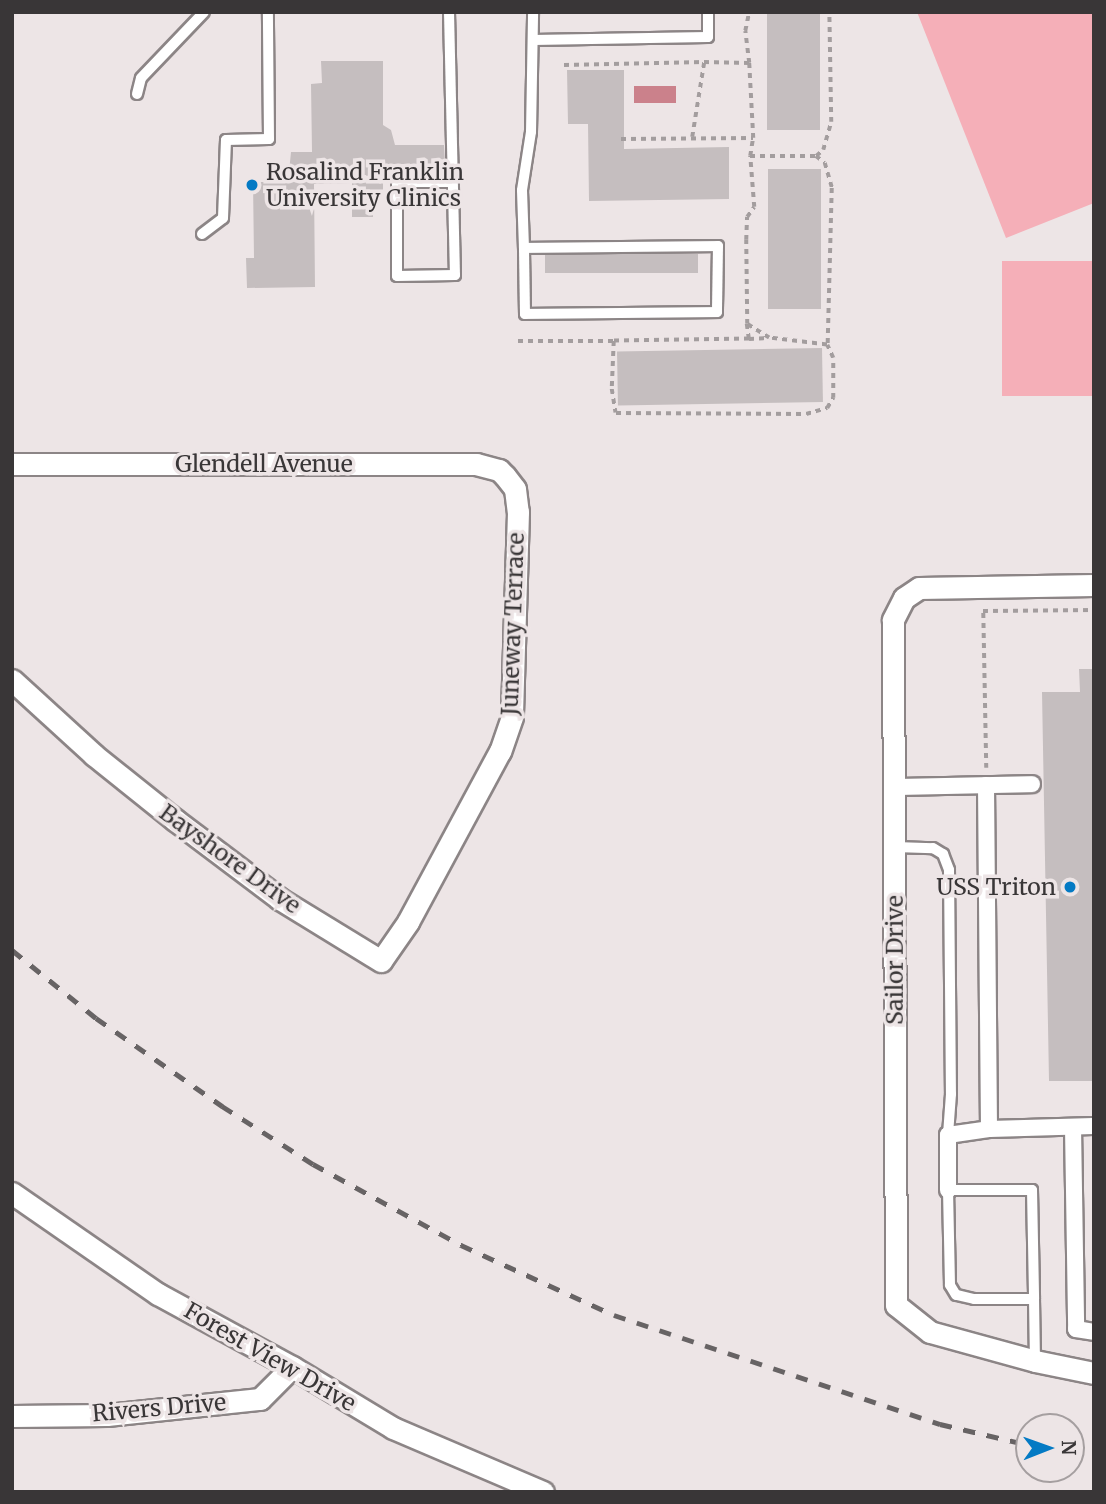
<!DOCTYPE html>
<html>
<head>
<meta charset="utf-8">
<style>
  body { margin:0 }
  #map { position:relative; width:1106px; height:1504px; overflow:hidden; background:#ede5e6; font-family:Merriweather,serif }
  div>[style] { position:absolute }
  .green>* { inset:0; background:#f5afb8; transform-origin:0 0 }
  .water>* { inset:0; background:#cb818b; transform-origin:0 0 }
  .building>* { inset:0; background:#c5bebf; transform-origin:0 0 }
  .path>* { height:3.5px; margin-top:-1.75px; transform-origin:0; background:repeating-linear-gradient(90deg,#a39d9e 0 5px,transparent 0 10px) }
  .roads { filter:drop-shadow(2px 0 #8c8586) drop-shadow(-2px 0 #8c8586) drop-shadow(0 2px #8c8586) drop-shadow(0 -2px #8c8586) }
  .service>* { height:10px; margin:-5px; padding:0 5px; transform-origin:5px; border-radius:5px; background:#fff }
  .pedestrian>* { height:16px; margin:-8px; padding:0 8px; transform-origin:8px; border-radius:8px; background:#fff }
  .minor>* { height:21px; margin:-10.5px; padding:0 10.5px; transform-origin:10.5px; border-radius:10.5px; background:#fff }
  .rail>* { height:5px; margin-top:-2.5px; transform-origin:0; background:repeating-linear-gradient(90deg,#676364 0 12px,transparent 0 24px) }
  .dots>* { width:19px; height:19px; translate:-50% -50%; box-sizing:border-box; border:4px solid #ede5e6; border-radius:50% }
  span { translate:-50% -50%; white-space:nowrap; text-align:center; line-height:1.15; -webkit-text-stroke:7px #ede5e6; paint-order:stroke }
  .poi-label { font-size:23px; color:#393637 }
  .left { translate:0 -50%; text-align:left }
  .right { translate:-100% -50%; text-align:right }
  .street-label { font-size:23px; color:#393637 }
  .frame { position:absolute; inset:0; border:14px solid #393637; pointer-events:none }
  .north { position:absolute; left:1015px; top:1413px; width:70px; height:70px; box-sizing:border-box; background:#ede5e6; border:2px solid #a59fa0; border-radius:50%; rotate:89deg; font-size:19px; font-weight:700; line-height:28px; text-align:center; color:#393637 }
  .north::after { content:''; display:block; margin:auto; width:24px; height:32px; background:#047ac4; clip-path:polygon(50% 0,100% 100%,50% 72%,0 100%) }
</style>
</head>
<body>
<div id="map">
  <div class="green">
    <div style="clip-path:polygon(917px 12px,1094px 12px,1094px 203px,1006px 238px)"></div>
    <div style="left:1002px;top:261px;width:92px;height:135px"></div>
  </div>
  <div class="water">
    <div style="left:676px;top:86px;width:17px;height:42px;rotate:90deg"></div>
  </div>
  <div class="building">
    <div style="left:767px;top:12px;width:53px;height:118px"></div>
    <div style="clip-path:polygon(321px 61px,383px 61px,383px 125px,391px 130px,395px 145px,444px 145px,445px 164px,383px 164px,383px 194px,373px 194px,373px 217px,352px 217px,352px 183px,314px 184px,315px 287px,247px 288px,246px 258px,254px 258px,253px 182px,288px 182px,291px 152px,312px 152px,311px 84px,322px 83px)"></div>
    <div style="clip-path:polygon(567px 70px,624px 70px,624px 149px,729px 147px,729px 199px,589px 201px,588px 124px,568px 124px)"></div>
    <div style="left:768px;top:169px;width:53px;height:140px"></div>
    <div style="left:698px;top:254px;width:19px;height:153px;rotate:90deg"></div>
    <div style="left:822px;top:348px;width:54px;height:205px;rotate:89deg"></div>
    <div style="clip-path:polygon(1079px 669px,1094px 669px,1094px 1081px,1049px 1081px,1042px 692px,1080px 692px)"></div>
  </div>
  <div class="path">
    <div style="left:564px;top:65px;width:140px;rotate:-1.2deg"></div>
    <div style="left:692px;top:137px;width:76px;rotate:-80.9deg"></div>
    <div style="left:704px;top:62px;width:45px;rotate:1.3deg"></div>
    <div style="left:749px;top:63px;width:32px;rotate:-97deg"></div>
    <div style="left:745px;top:31px;width:19px;rotate:-78deg"></div>
    <div style="left:621px;top:139px;width:132px;rotate:-0.4deg"></div>
    <div style="left:753px;top:138px;width:75px;rotate:-93.1deg"></div>
    <div style="left:750px;top:156px;width:66px"></div>
    <div style="left:816px;top:156px;width:9px;rotate:-41deg"></div>
    <div style="left:823px;top:150px;width:29px;rotate:-74deg"></div>
    <div style="left:831px;top:122px;width:110px;rotate:-91deg"></div>
    <div style="left:816px;top:156px;width:11px;rotate:38deg"></div>
    <div style="left:825px;top:163px;width:26px;rotate:74deg"></div>
    <div style="left:832px;top:188px;width:156px;rotate:91.5deg"></div>
    <div style="left:747px;top:324px;width:15px;rotate:82deg"></div>
    <div style="left:749px;top:339px;width:135px;rotate:179.2deg"></div>
    <div style="left:614px;top:341px;width:48px;rotate:92.4deg"></div>
    <div style="left:612px;top:389px;width:24px;rotate:81deg"></div>
    <div style="left:616px;top:413px;width:190px;rotate:0.3deg"></div>
    <div style="left:806px;top:414px;width:22px;rotate:-16deg"></div>
    <div style="left:827px;top:408px;width:12px;rotate:-59deg"></div>
    <div style="left:833px;top:398px;width:40px;rotate:-90deg"></div>
    <div style="left:833px;top:358px;width:14px;rotate:-115deg"></div>
    <div style="left:827px;top:345px;width:58px;rotate:-173.1deg"></div>
    <div style="left:749px;top:339px;width:20px;rotate:-3deg"></div>
    <div style="left:769px;top:338px;width:26px;rotate:-148deg"></div>
    <div style="left:747px;top:324px;width:84px;rotate:-90.7deg"></div>
    <div style="left:746px;top:240px;width:23px;rotate:-88deg"></div>
    <div style="left:747px;top:217px;width:12px;rotate:-55deg"></div>
    <div style="left:754px;top:207px;width:51px;rotate:-94.5deg"></div>
    <div style="left:750px;top:156px;width:18px;rotate:-81deg"></div>
    <div style="left:518px;top:341px;width:96px"></div>
    <div style="left:986px;top:768px;width:157px;rotate:-91.1deg"></div>
    <div style="left:983px;top:611px;width:111px;rotate:-0.5deg"></div>
  </div>
  <div class="roads">
    <div class="service">
      <div style="left:449px;top:12px;width:263px;rotate:88.7deg"></div>
      <div style="left:455px;top:275px;width:58px;rotate:179deg"></div>
      <div style="left:397px;top:276px;width:94px;rotate:-90deg"></div>
      <div style="left:397px;top:182px;width:55px"></div>
      <div style="left:533px;top:40px;width:175px;rotate:-1deg"></div>
      <div style="left:708px;top:37px;width:25px;rotate:-90deg"></div>
      <div style="left:137px;top:94px;width:16px;rotate:-76deg"></div>
      <div style="left:141px;top:78px;width:91px;rotate:-46.3deg"></div>
      <div style="left:202px;top:234px;width:26px;rotate:-37deg"></div>
      <div style="left:223px;top:218px;width:78px;rotate:-87.8deg"></div>
      <div style="left:226px;top:140px;width:43px;rotate:-1.3deg"></div>
      <div style="left:269px;top:139px;width:127px;rotate:-90.5deg"></div>
      <div style="left:718px;top:246px;width:66px;rotate:90.9deg"></div>
      <div style="left:717px;top:312px;width:192px;rotate:179.4deg"></div>
      <div style="left:525px;top:314px;width:66px;rotate:-90.9deg"></div>
      <div style="left:524px;top:248px;width:194px;rotate:-0.6deg"></div>
      <div style="left:524px;top:248px;width:58px;rotate:-92deg"></div>
      <div style="left:522px;top:190px;width:59px;rotate:-81.2deg"></div>
      <div style="left:531px;top:132px;width:120px;rotate:-89deg"></div>
      <div style="left:895px;top:847px;width:38px;rotate:2deg"></div>
      <div style="left:933px;top:848px;width:12px;rotate:31deg"></div>
      <div style="left:943px;top:854px;width:17px;rotate:69deg"></div>
      <div style="left:949px;top:870px;width:224px;rotate:89.5deg"></div>
      <div style="left:951px;top:1094px;width:41px;rotate:94.2deg"></div>
      <div style="left:1034px;top:1299px;width:60px;rotate:180deg"></div>
      <div style="left:974px;top:1299px;width:18px;rotate:-167deg"></div>
      <div style="left:956px;top:1295px;width:12px;rotate:-121deg"></div>
      <div style="left:950px;top:1285px;width:95px;rotate:-91.2deg"></div>
      <div style="left:948px;top:1190px;width:84px"></div>
      <div style="left:1032px;top:1190px;width:109px;rotate:88.9deg"></div>
      <div style="left:1034px;top:1299px;width:62px;rotate:89.1deg"></div>
    </div>
    <div class="pedestrian">
      <div style="left:986px;top:785px;width:344px;rotate:89.5deg"></div>
      <div style="left:894px;top:787px;width:138px;rotate:-1.2deg"></div>
      <div style="left:1073px;top:1127px;width:202px;rotate:89.1deg"></div>
      <div style="left:1076px;top:1329px;width:18px;rotate:9deg"></div>
      <div style="left:948px;top:1190px;width:55px;rotate:-90deg"></div>
      <div style="left:948px;top:1135px;width:41px;rotate:-8.3deg"></div>
      <div style="left:989px;top:1129px;width:105px;rotate:-1.6deg"></div>
    </div>
    <div class="minor">
      <div style="left:12px;top:464px;width:464px"></div>
      <div style="left:476px;top:464px;width:24px;rotate:15deg"></div>
      <div style="left:499px;top:470px;width:8px;rotate:45deg"></div>
      <div style="left:505px;top:476px;width:16px;rotate:52deg"></div>
      <div style="left:515px;top:489px;width:23px;rotate:83deg"></div>
      <div style="left:518px;top:512px;width:205px;rotate:91.7deg"></div>
      <div style="left:512px;top:717px;width:36px;rotate:109deg"></div>
      <div style="left:500px;top:751px;width:194px;rotate:118.3deg"></div>
      <div style="left:408px;top:922px;width:47px;rotate:124.7deg"></div>
      <div style="left:381px;top:961px;width:119px;rotate:-148.5deg"></div>
      <div style="left:280px;top:899px;width:131px;rotate:-143deg"></div>
      <div style="left:175px;top:820px;width:104px;rotate:-141.3deg"></div>
      <div style="left:94px;top:755px;width:111px;rotate:-137.6deg"></div>
      <div style="left:1094px;top:585px;width:175px;rotate:179deg"></div>
      <div style="left:919px;top:588px;width:18px;rotate:146deg"></div>
      <div style="left:904px;top:598px;width:25px;rotate:117deg"></div>
      <div style="left:893px;top:620px;width:685px;rotate:89.75deg"></div>
      <div style="left:896px;top:1305px;width:43px;rotate:38.5deg"></div>
      <div style="left:930px;top:1332px;width:109px;rotate:15.4deg"></div>
      <div style="left:1035px;top:1361px;width:60px;rotate:11.5deg"></div>
      <div style="left:12px;top:1193px;width:178px;rotate:34.7deg"></div>
      <div style="left:158px;top:1294px;width:153px;rotate:28.6deg"></div>
      <div style="left:292px;top:1367px;width:118px;rotate:31.1deg"></div>
      <div style="left:393px;top:1428px;width:163px;rotate:23.1deg"></div>
      <div style="left:12px;top:1416px;width:95px;rotate:-0.6deg"></div>
      <div style="left:107px;top:1415px;width:154px;rotate:-6deg"></div>
      <div style="left:260px;top:1399px;width:45px;rotate:-45deg"></div>
    </div>
  </div>
  <div class="rail">
    <div style="left:12px;top:950px;width:108px;rotate:39deg"></div>
    <div style="left:96px;top:1018px;width:154px;rotate:34.9deg"></div>
    <div style="left:222px;top:1106px;width:108px;rotate:32.5deg"></div>
    <div style="left:313px;top:1164px;width:169px;rotate:28.7deg"></div>
    <div style="left:461px;top:1245px;width:168px;rotate:24.6deg"></div>
    <div style="left:614px;top:1315px;width:344px;rotate:18.5deg"></div>
    <div style="left:940px;top:1424px;width:91px;rotate:13.3deg"></div>
    <div style="left:1071px;top:1454px;width:23px;rotate:10deg"></div>
  </div>
  <div class="dots">
    <div style="left:252px;top:185px;background:#047ac4"></div>
    <div style="left:1070px;top:887px;background:#047ac4"></div>
  </div>
  <div class="poi-label">
    <span class="left" style="left:266px;top:185px">Rosalind Franklin<br>University Clinics</span>
    <span class="right" style="left:1056px;top:887px">USS Triton</span>
  </div>
  <div class="street-label">
    <span style="left:264px;top:464px">Glendell Avenue</span>
    <span style="left:513px;top:624px;rotate:-88deg">Juneway Terrace</span>
    <span style="left:230px;top:859px;rotate:36deg">Bayshore Drive</span>
    <span style="left:895px;top:960px;rotate:-90deg">Sailor Drive</span>
    <span style="left:270px;top:1357px;rotate:30deg">Forest View Drive</span>
    <span style="left:159px;top:1408px;rotate:-5deg">Rivers Drive</span>
  </div>
  <div class="frame"></div>
  <div class="north">N</div>
</div>
</body>
</html>
